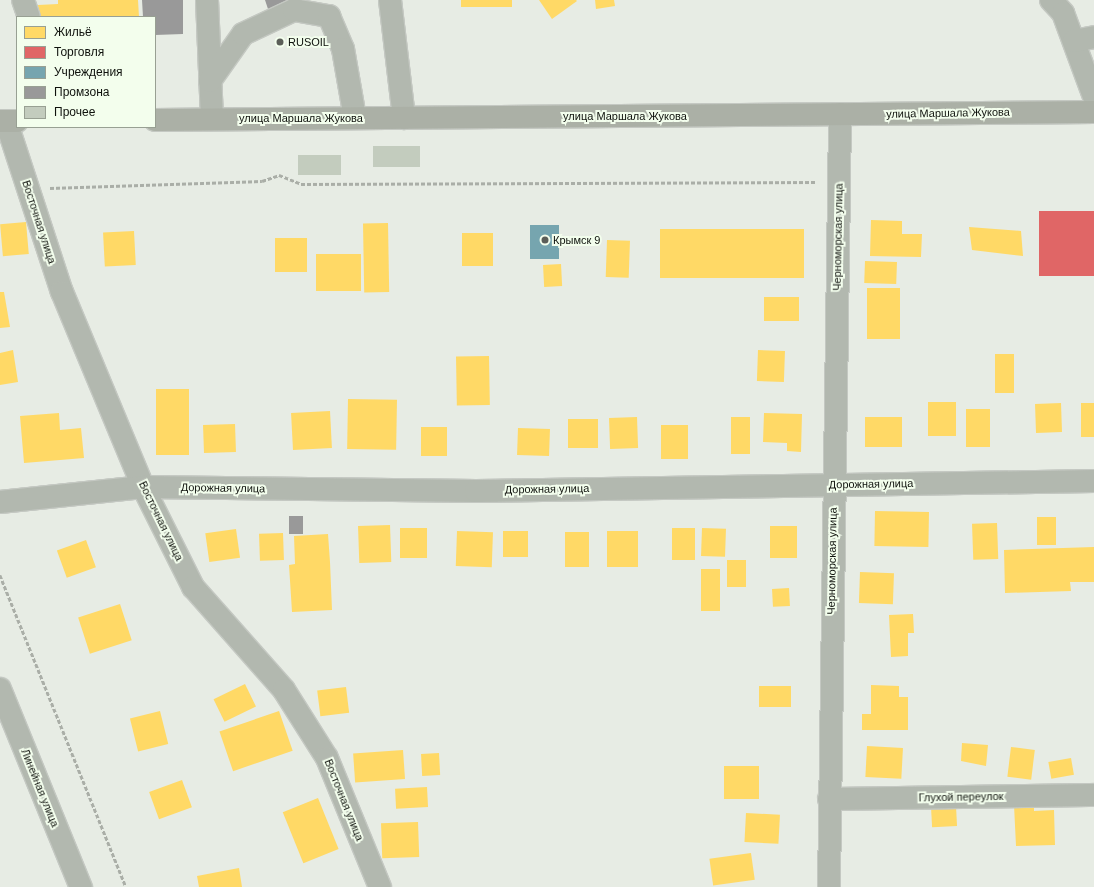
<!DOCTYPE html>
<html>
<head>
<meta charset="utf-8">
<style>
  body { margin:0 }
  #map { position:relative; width:1094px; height:887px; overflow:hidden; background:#e7ece4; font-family:Helvetica,sans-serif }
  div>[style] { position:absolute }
  .homes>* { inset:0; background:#ffd966; transform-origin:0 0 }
  .shops>* { inset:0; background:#e06666; transform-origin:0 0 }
  .public>* { inset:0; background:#76a5af; transform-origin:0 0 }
  .industry>* { inset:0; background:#999; transform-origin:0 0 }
  .building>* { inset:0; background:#c3ccbe; transform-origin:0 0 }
  .path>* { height:2.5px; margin-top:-1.25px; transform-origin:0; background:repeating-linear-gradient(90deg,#aaaea7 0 4px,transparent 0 6px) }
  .roads { filter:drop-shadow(1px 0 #c4c8c2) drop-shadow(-1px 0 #c4c8c2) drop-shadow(0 1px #c4c8c2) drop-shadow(0 -1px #c4c8c2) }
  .minor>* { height:22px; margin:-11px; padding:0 11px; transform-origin:11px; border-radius:11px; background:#b2b8af }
  .major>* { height:22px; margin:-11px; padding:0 11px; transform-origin:11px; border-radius:11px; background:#abb0a6 }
  .dots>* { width:11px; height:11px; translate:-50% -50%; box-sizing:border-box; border:2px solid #f3feed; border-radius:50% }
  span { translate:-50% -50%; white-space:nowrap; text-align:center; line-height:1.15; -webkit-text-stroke:4px #f3feed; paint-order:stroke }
  .poi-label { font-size:11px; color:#0f120d }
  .left { translate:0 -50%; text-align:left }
  .street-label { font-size:11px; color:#0f120d }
  .legend { position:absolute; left:16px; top:16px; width:140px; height:112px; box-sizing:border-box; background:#f3feed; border:1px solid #98a093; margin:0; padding:5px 7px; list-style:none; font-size:12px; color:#0f120d }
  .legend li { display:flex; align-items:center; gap:8px; height:20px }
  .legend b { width:20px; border:1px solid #98a093 }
</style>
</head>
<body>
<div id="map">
  <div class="homes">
    <div style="clip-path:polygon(58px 0,138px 0,139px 17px,39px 17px,38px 5px,58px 4px)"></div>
    <div style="left:461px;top:0;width:51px;height:7px"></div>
    <div style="clip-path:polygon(539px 0,576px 0,577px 1px,552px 19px)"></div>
    <div style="clip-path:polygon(595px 0,614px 0,615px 6px,596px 9px)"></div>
    <div style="clip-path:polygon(871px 220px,902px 221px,902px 234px,922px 234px,921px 257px,870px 256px)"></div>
    <div style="left:26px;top:222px;width:32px;height:26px;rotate:85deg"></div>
    <div style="left:388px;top:223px;width:69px;height:25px;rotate:89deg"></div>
    <div style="clip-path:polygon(969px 227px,1021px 231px,1023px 256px,972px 250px)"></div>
    <div style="left:804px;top:229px;width:49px;height:144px;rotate:90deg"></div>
    <div style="left:134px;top:231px;width:34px;height:31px;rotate:87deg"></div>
    <div style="left:462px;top:233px;width:31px;height:33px"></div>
    <div style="left:275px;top:238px;width:32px;height:34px"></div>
    <div style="left:607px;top:240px;width:23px;height:37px;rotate:2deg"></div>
    <div style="left:361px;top:254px;width:37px;height:45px;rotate:90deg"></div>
    <div style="left:865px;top:261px;width:32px;height:22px;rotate:2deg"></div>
    <div style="left:561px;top:264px;width:22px;height:18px;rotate:87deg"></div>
    <div style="left:867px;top:288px;width:33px;height:51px"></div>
    <div style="clip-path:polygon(0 292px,4px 292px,10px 327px,0 328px)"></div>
    <div style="left:799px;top:297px;width:24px;height:35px;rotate:90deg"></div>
    <div style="clip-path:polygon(13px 350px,18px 382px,0 385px,0 353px)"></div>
    <div style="left:758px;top:350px;width:27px;height:31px;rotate:2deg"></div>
    <div style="left:995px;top:354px;width:19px;height:39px"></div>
    <div style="left:489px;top:356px;width:49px;height:33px;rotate:89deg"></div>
    <div style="left:156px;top:389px;width:33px;height:66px"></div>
    <div style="left:348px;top:399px;width:49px;height:50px;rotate:1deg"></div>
    <div style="left:928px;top:402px;width:28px;height:34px"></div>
    <div style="left:1061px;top:403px;width:29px;height:26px;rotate:88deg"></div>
    <div style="left:1094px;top:403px;width:34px;height:13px;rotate:90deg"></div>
    <div style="left:966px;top:409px;width:24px;height:38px"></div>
    <div style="left:330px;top:411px;width:37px;height:39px;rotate:87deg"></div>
    <div style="clip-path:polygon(59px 413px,60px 430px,81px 428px,84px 458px,24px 463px,20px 416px)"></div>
    <div style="clip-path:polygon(764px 413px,802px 414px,801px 452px,787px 451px,787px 443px,763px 442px)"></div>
    <div style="left:637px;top:417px;width:31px;height:28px;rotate:88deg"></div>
    <div style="left:731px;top:417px;width:19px;height:37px"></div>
    <div style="left:865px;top:417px;width:37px;height:30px"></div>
    <div style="left:568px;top:419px;width:30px;height:29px"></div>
    <div style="left:235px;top:424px;width:28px;height:32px;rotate:88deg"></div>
    <div style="left:688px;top:425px;width:34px;height:27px;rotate:90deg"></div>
    <div style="left:421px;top:427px;width:26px;height:29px"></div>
    <div style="left:518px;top:428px;width:32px;height:27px;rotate:2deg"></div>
    <div style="left:875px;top:511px;width:54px;height:35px;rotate:1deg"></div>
    <div style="left:1037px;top:517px;width:19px;height:28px"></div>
    <div style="left:997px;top:523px;width:36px;height:25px;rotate:88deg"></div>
    <div style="left:390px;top:525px;width:37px;height:32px;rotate:88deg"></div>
    <div style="left:770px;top:526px;width:27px;height:32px"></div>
    <div style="left:400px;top:528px;width:27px;height:30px"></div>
    <div style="left:672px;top:528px;width:23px;height:32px"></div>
    <div style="left:702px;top:528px;width:24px;height:28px;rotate:2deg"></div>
    <div style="left:236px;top:529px;width:29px;height:31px;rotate:82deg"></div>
    <div style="left:457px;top:531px;width:36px;height:35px;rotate:2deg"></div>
    <div style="left:503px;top:531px;width:25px;height:26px"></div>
    <div style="left:638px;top:531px;width:36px;height:31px;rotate:90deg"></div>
    <div style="left:565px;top:532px;width:24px;height:35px"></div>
    <div style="left:283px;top:533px;width:27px;height:24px;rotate:88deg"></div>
    <div style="clip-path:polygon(328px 534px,330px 562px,305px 563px,330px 562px,332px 610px,292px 612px,289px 565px,295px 564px,294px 536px)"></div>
    <div style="left:86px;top:540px;width:29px;height:31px;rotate:70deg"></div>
    <div style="clip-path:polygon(1094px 547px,1094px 582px,1070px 582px,1071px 591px,1005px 593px,1004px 550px)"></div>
    <div style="left:727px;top:560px;width:19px;height:27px"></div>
    <div style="left:720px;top:569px;width:42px;height:19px;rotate:90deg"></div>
    <div style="left:860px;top:572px;width:34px;height:31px;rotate:2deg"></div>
    <div style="left:789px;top:588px;width:18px;height:17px;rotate:87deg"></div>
    <div style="left:120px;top:604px;width:38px;height:44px;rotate:72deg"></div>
    <div style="clip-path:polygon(913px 614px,914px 633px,908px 633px,908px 656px,891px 657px,889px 615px)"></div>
    <div style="left:245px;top:684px;width:25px;height:35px;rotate:64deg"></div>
    <div style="clip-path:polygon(871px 685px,899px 686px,899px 697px,908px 697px,908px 730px,862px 730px,862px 714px,871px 714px)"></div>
    <div style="left:791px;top:686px;width:21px;height:32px;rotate:90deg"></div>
    <div style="left:346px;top:687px;width:26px;height:29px;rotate:83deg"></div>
    <div style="left:160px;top:711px;width:34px;height:31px;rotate:76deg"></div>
    <div style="left:279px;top:711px;width:42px;height:63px;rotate:71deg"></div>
    <div style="clip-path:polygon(962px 743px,988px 745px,986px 766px,961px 761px)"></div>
    <div style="left:867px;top:746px;width:36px;height:31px;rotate:3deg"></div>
    <div style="left:1011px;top:747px;width:24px;height:30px;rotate:7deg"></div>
    <div style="left:403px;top:750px;width:29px;height:50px;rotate:86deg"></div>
    <div style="left:439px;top:753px;width:22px;height:18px;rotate:87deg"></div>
    <div style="left:1071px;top:758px;width:17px;height:23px;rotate:80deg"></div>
    <div style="left:724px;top:766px;width:35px;height:33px"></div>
    <div style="left:182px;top:780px;width:29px;height:35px;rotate:70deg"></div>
    <div style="left:427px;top:787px;width:20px;height:32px;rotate:87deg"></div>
    <div style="left:318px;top:798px;width:55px;height:38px;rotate:68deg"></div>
    <div style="clip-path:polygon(1034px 804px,1034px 811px,1054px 810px,1055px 845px,1016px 846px,1014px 805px)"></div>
    <div style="left:956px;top:806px;width:20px;height:25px;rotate:87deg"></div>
    <div style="left:746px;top:813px;width:34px;height:29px;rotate:3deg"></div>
    <div style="left:418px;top:822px;width:35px;height:37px;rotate:88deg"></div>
    <div style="left:751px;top:853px;width:27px;height:42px;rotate:82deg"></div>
    <div style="clip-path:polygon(239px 868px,242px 887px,199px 887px,197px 876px)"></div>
  </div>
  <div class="shops">
    <div style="left:1039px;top:211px;width:55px;height:65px"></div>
  </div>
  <div class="public">
    <div style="left:559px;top:225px;width:34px;height:29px;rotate:90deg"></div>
  </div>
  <div class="industry">
    <div style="clip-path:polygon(142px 0,183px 0,183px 34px,155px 35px,155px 17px,143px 17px)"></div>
    <div style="clip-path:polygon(265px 0,293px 0,268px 9px)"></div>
    <div style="left:289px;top:516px;width:14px;height:18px"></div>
  </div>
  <div class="building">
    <div style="left:373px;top:146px;width:47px;height:21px"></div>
    <div style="left:298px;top:155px;width:43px;height:20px"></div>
  </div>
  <div class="path">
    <div style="left:50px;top:188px;width:212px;rotate:-1.9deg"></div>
    <div style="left:262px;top:181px;width:18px;rotate:-19deg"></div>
    <div style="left:279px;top:175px;width:24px;rotate:22deg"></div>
    <div style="left:301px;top:184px;width:515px;rotate:-0.22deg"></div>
    <div style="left:0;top:575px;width:336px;rotate:68deg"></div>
  </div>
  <div class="roads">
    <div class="minor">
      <div style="left:23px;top:0;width:18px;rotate:71deg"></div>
      <div style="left:207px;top:0;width:119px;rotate:87.6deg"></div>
      <div style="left:390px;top:0;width:119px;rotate:83.2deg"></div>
      <div style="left:1051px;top:0;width:18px;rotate:47deg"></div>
      <div style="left:1063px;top:13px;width:90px;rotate:69.7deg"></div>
      <div style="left:1074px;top:41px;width:20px;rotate:-11deg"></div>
      <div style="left:210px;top:81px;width:57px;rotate:-54.9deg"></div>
      <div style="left:243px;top:34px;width:56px;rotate:-25.2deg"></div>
      <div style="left:294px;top:10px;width:36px;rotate:10deg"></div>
      <div style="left:329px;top:16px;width:36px;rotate:67deg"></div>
      <div style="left:343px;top:49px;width:70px;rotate:80.1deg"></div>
      <div style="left:6px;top:121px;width:180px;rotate:71.9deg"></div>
      <div style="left:62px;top:292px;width:211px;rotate:67.4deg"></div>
      <div style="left:143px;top:487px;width:112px;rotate:63.4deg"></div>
      <div style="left:193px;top:587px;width:137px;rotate:48.5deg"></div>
      <div style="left:284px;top:690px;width:80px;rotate:57.7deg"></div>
      <div style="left:327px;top:758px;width:139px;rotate:67.7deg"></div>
      <div style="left:0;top:502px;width:144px;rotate:-6deg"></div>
      <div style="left:143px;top:487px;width:333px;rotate:0.7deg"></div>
      <div style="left:476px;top:491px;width:618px;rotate:-0.93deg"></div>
      <div style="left:0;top:689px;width:214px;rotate:67.8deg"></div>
      <div style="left:829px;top:799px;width:265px;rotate:-0.9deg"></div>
      <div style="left:829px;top:887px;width:773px;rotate:-89.18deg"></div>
    </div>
    <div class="major">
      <div style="left:155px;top:120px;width:939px;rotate:-0.49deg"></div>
      <div style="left:0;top:121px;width:17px"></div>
    </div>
  </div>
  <div class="dots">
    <div style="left:280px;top:42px;background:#5b5e58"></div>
    <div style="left:545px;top:240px;background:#5b5e58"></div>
  </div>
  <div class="poi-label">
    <span class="left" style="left:288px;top:42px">RUSOIL</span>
    <span class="left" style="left:553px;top:240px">Крымск 9</span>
  </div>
  <div class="street-label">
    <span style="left:948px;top:113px;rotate:-1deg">улица Маршала Жукова</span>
    <span style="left:625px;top:116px">улица Маршала Жукова</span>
    <span style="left:301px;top:118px">улица Маршала Жукова</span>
    <span style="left:39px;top:222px;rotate:72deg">Восточная улица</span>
    <span style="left:838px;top:237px;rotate:-89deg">Черноморская улица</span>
    <span style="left:871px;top:484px;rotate:-1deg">Дорожная улица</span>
    <span style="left:223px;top:488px;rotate:1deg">Дорожная улица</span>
    <span style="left:547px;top:489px;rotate:-1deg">Дорожная улица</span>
    <span style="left:161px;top:521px;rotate:64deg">Восточная улица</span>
    <span style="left:832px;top:561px;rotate:-89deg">Черноморская улица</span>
    <span style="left:40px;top:788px;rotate:68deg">Линейная улица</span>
    <span style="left:961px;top:797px;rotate:-1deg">Глухой переулок</span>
    <span style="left:344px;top:800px;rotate:68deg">Восточная улица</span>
  </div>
  <ul class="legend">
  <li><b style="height:11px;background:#ffd966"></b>Жильё</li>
  <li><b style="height:11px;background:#e06666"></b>Торговля</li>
  <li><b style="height:11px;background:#76a5af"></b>Учреждения</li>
  <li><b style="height:11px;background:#999"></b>Промзона</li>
  <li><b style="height:11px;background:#c3ccbe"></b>Прочее</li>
  </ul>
</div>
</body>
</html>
